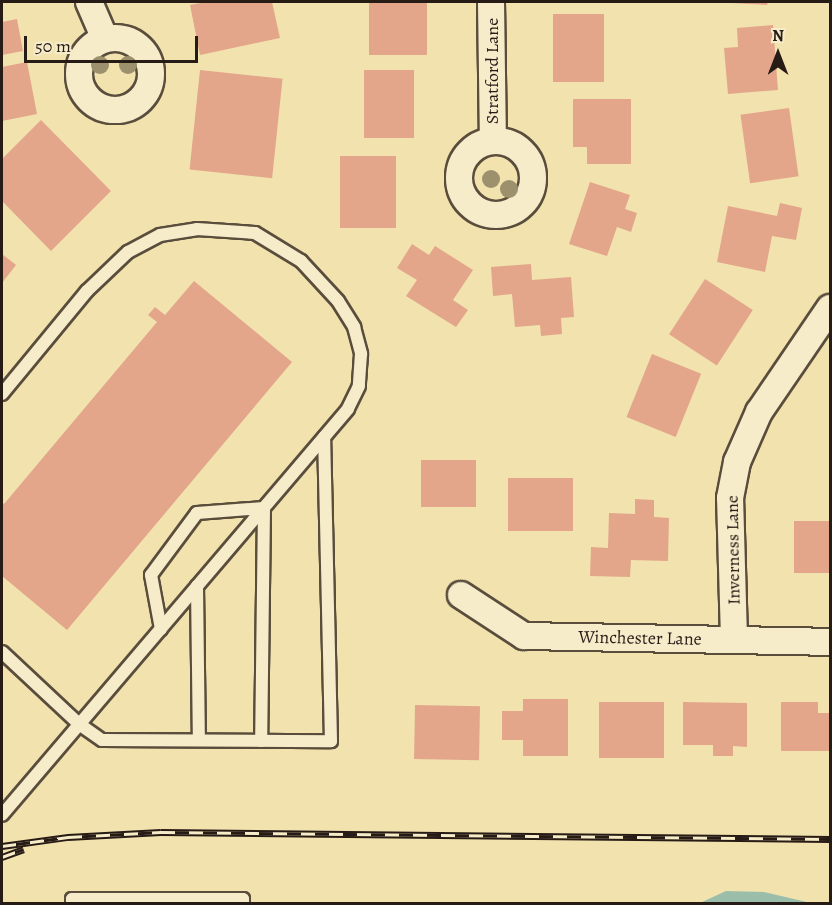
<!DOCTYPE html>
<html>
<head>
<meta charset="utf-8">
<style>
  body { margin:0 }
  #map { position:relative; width:832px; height:905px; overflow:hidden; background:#f1e2ae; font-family:Alegreya,serif }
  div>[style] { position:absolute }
  .water>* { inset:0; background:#9bbeab }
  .building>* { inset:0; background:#e3a68b; transform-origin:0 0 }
  .roads { filter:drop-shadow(2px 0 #5a4d3c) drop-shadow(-2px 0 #5a4d3c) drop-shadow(0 2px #5a4d3c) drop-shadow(0 -2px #5a4d3c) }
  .service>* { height:12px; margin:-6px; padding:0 6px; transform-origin:6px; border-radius:6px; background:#f6ecca }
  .minor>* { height:26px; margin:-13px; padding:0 13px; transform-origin:13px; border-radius:13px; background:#f6ecca }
  .minor>.ring { margin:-13px; padding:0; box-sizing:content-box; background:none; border:26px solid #f6ecca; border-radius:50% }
  .rail>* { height:7px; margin-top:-3.5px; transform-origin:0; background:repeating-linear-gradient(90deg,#f6ecca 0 14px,#271b16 0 28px); box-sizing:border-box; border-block:2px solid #271b16 }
  .trees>* { width:18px; height:18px; margin:-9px; border-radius:50%; background:#9c906d }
  span { translate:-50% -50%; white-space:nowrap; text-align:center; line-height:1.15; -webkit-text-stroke:4.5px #f6ecca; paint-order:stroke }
  .street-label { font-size:18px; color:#271b16 }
  .frame { position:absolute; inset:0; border:3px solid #271b16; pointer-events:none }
  .north { position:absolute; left:748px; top:24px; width:60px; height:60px; -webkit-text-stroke:4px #f6ecca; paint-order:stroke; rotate:0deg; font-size:16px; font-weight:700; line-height:24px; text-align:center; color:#271b16 }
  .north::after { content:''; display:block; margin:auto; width:21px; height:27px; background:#271b16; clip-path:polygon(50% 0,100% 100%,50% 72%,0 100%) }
  .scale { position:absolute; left:24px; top:36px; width:174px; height:27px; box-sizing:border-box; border:3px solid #271b16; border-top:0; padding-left:8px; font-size:18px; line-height:21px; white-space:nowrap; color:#271b16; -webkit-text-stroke:4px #f6ecca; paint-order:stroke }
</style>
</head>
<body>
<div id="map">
  <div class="water">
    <div style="clip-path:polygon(726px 891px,764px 892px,811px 903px,700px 903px)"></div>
  </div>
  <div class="building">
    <div style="clip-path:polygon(206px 2px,272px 2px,280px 38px,200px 55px,190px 5px)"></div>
    <div style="left:369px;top:2px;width:58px;height:53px"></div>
    <div style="clip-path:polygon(731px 2px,768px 2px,767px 5px,731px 3px)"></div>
    <div style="left:553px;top:14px;width:51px;height:68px"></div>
    <div style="clip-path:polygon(17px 19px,23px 51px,2px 55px,2px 22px)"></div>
    <div style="clip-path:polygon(773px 25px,778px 90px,728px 94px,724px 48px,738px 47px,737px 28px)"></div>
    <div style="clip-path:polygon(27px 62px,37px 114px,2px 121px,2px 67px)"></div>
    <div style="left:200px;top:70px;width:83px;height:100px;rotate:6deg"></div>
    <div style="left:364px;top:70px;width:50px;height:68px"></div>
    <div style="clip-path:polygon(573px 99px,631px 99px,631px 164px,587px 164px,587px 147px,573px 147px)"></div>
    <div style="left:789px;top:108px;width:69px;height:49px;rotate:82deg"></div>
    <div style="clip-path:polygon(41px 120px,111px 191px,51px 251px,2px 201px,2px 159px)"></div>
    <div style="left:340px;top:156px;width:56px;height:72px"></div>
    <div style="clip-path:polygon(590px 182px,630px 195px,625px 209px,637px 213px,631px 232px,617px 227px,607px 256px,569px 244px)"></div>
    <div style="clip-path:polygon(780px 203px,802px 208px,796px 240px,772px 236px,765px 272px,717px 262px,728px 206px,777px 216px)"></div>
    <div style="clip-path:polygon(412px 244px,429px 255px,435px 246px,473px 270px,453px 300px,468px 310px,456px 327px,406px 296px,417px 280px,397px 268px)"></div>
    <div style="clip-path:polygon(2px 254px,16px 265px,2px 283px)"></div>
    <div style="clip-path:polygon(531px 264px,532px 280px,571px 277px,574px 317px,561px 318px,562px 334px,541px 336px,540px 325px,515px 327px,512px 294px,493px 296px,491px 267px)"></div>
    <div style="left:705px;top:279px;width:57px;height:66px;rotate:33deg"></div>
    <div style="clip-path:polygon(194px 281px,292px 362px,67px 630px,2px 576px,2px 502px,4px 504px,157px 322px,148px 315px,155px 307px,165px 315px)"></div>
    <div style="left:652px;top:354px;width:53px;height:68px;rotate:22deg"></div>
    <div style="left:421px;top:460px;width:55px;height:47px"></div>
    <div style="left:508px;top:478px;width:65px;height:53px"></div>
    <div style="clip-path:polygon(635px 499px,654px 500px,654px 517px,669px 518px,668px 561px,631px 560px,630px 577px,590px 576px,591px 547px,608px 548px,609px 513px,635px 514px)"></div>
    <div style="left:794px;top:521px;width:36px;height:52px"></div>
    <div style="clip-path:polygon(523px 699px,568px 699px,568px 756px,523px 756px,523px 740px,502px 740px,502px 711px,523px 711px)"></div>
    <div style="left:599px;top:702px;width:65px;height:56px"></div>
    <div style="clip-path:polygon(683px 702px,747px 703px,747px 747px,733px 746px,733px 756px,713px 756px,713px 745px,683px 745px)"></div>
    <div style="clip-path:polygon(781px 702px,818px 702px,818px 713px,830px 713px,830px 751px,781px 751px)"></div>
    <div style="left:415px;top:705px;width:65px;height:54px;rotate:1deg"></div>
  </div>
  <div class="roads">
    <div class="service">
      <div style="left:2px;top:394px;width:134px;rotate:-50.5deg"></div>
      <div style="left:87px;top:291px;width:57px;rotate:-43.6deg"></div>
      <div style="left:128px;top:252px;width:36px;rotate:-28deg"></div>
      <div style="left:160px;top:235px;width:37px;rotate:-9deg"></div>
      <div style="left:197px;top:229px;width:58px;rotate:3.9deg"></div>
      <div style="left:255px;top:233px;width:54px;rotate:31.3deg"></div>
      <div style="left:301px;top:261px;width:54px;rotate:47.2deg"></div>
      <div style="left:338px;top:301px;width:31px;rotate:58deg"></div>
      <div style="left:354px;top:327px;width:28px;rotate:75deg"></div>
      <div style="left:361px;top:354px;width:32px;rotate:94deg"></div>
      <div style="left:359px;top:386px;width:25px;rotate:116deg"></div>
      <div style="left:348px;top:409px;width:533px;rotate:130.44deg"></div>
      <div style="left:197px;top:586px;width:154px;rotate:89.3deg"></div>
      <div style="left:161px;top:629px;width:55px;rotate:-100.5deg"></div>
      <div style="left:151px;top:575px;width:77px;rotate:-53.4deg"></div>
      <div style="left:197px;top:513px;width:67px;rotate:-4.3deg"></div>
      <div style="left:264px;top:508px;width:233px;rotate:90.7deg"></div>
      <div style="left:2px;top:652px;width:105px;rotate:43.1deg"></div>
      <div style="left:79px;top:724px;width:28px;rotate:35deg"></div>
      <div style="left:102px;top:740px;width:229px;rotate:0.3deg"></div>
      <div style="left:331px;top:741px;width:304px;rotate:-91.3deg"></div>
      <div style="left:72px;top:904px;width:5px;rotate:-90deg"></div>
      <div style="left:72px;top:899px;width:171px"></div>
      <div style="left:243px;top:899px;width:5px;rotate:90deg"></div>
    </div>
    <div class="minor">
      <div style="left:89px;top:2px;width:40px;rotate:66.6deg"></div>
      <div style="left:491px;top:2px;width:139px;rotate:89.2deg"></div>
      <div class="ring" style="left:79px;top:38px;width:46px;height:46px"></div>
      <div class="ring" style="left:459px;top:141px;width:48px;height:48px"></div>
      <div style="left:461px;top:595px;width:75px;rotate:33.1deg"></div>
      <div style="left:524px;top:636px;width:306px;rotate:1.1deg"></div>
      <div style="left:734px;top:639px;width:141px;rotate:-91.6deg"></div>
      <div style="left:730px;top:498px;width:37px;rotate:-79deg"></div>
      <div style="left:737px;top:462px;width:55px;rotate:-66.3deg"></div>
      <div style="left:759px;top:412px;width:126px;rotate:-55.7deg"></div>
    </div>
  </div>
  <div class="rail">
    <div style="left:2px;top:846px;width:67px;rotate:-7.8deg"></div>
    <div style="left:68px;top:837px;width:93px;rotate:-3.1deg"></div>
    <div style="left:161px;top:832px;width:669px;rotate:0.6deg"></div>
    <div style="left:2px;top:857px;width:23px;rotate:-20deg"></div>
  </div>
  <div class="trees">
    <div style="left:100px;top:65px"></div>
    <div style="left:128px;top:65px"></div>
    <div style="left:491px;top:179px"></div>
    <div style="left:509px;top:189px"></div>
  </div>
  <div class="street-label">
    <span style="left:492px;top:71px;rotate:-90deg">Stratford Lane</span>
    <span style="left:733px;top:550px;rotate:-91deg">Inverness Lane</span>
    <span style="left:640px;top:638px;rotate:1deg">Winchester Lane</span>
  </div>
  <div class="frame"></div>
  <div class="north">N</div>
  <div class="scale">50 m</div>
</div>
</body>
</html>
